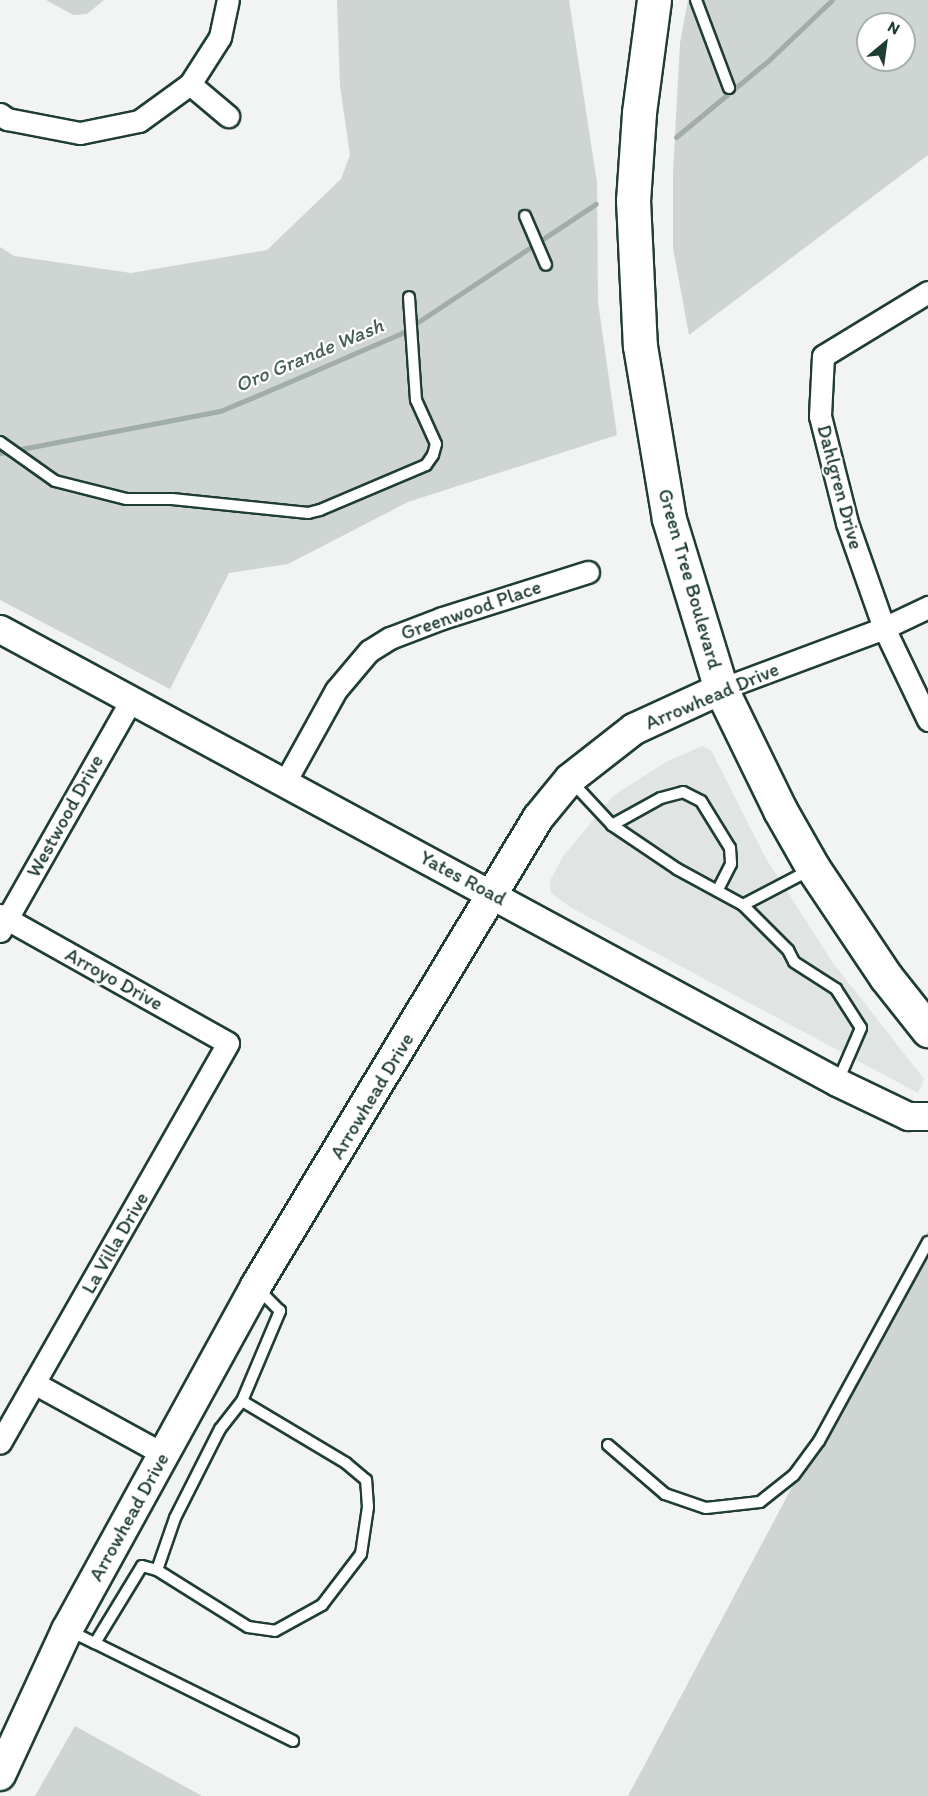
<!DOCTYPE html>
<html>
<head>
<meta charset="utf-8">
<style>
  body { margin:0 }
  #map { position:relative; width:928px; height:1796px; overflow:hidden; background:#f2f3f3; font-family:Itim,sans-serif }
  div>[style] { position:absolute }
  .built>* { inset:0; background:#e0e4e3 }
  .green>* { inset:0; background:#ced5d3 }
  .stream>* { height:5px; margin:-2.5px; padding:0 2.5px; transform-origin:2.5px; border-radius:2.5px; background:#a1adaa }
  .roads { filter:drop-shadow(2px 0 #1f3d34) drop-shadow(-2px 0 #1f3d34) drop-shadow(0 2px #1f3d34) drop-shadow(0 -2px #1f3d34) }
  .service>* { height:10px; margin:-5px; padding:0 5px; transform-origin:5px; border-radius:5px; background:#fff }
  .minor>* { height:21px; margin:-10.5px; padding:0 10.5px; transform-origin:10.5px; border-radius:10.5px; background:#fff }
  .tertiary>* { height:27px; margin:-13.5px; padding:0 13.5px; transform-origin:13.5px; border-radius:13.5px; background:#fff }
  .secondary>* { height:30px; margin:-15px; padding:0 15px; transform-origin:15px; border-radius:15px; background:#fff }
  .primary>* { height:33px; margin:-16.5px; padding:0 16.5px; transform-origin:16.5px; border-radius:16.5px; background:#fff }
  span { translate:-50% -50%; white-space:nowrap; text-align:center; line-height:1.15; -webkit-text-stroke:4.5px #fff; paint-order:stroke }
  .street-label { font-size:20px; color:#1f3d34 }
  .water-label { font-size:21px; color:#465f57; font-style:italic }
  .north { position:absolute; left:856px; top:12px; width:60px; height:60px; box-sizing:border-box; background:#fff; border:2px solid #a5b1ae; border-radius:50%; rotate:29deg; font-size:16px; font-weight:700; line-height:24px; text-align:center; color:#1f3d34 }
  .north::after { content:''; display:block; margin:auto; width:21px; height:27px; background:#1f3d34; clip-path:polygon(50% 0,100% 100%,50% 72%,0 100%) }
</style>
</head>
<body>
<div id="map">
  <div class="built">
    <div style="clip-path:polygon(702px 746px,711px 750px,765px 857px,833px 963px,924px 1079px,918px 1093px,570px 907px,551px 893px,550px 881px,562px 858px,613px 796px,666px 762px)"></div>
  </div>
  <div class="green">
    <div style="clip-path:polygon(46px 0,104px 0,87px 14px,73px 15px)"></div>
    <div style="clip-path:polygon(337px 0,569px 0,597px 183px,598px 302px,617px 435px,408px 502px,288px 564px,229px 573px,170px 689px,0 600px,0 247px,14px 256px,131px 273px,267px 250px,341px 179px,350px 155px,340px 86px)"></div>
    <div style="clip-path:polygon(evenodd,688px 0,928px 0,928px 155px,689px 335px,673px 248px,673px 174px,680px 43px,688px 0,868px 24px,904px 24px,904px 60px,868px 60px,868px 24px)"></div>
    <div style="clip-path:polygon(928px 1231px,928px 1796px,628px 1796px)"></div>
    <div style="clip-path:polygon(75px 1726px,202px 1796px,35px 1796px)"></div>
  </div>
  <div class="stream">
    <div style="left:676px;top:137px;width:119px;rotate:-39.6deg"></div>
    <div style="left:768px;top:61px;width:88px;rotate:-43.6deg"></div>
    <div style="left:0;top:453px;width:224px;rotate:-10.8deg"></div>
    <div style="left:220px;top:411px;width:52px;rotate:-22.6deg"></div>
    <div style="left:268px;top:391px;width:144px;rotate:-23.4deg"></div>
    <div style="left:400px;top:334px;width:235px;rotate:-33.6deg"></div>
  </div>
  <div class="roads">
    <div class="service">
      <div style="left:696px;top:0;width:94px;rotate:69.4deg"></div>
      <div style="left:525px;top:216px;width:53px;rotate:66.8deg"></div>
      <div style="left:0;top:442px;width:67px;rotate:35.3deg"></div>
      <div style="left:55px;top:481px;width:73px;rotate:14.2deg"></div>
      <div style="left:126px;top:499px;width:46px"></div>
      <div style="left:172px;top:499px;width:137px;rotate:5.9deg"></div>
      <div style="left:308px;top:513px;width:12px;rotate:-14deg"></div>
      <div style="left:320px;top:510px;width:115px;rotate:-23deg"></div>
      <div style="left:426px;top:465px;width:12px;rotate:-55deg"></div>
      <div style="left:433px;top:455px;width:11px;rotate:-75deg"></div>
      <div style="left:436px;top:444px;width:48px;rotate:-114.4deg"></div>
      <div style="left:416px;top:400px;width:103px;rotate:-93.9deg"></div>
      <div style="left:572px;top:782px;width:59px;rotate:47.1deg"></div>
      <div style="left:612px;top:825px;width:78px;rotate:34.1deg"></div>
      <div style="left:677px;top:869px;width:75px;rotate:28.6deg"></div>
      <div style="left:743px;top:905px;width:64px;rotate:45deg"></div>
      <div style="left:788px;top:950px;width:13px;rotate:63deg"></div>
      <div style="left:794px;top:962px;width:50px;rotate:32.7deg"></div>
      <div style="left:836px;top:989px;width:46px;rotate:57.3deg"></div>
      <div style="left:861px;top:1028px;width:58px;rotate:113.5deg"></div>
      <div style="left:612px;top:825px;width:56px;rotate:-28.9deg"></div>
      <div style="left:661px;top:798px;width:23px;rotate:-15deg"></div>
      <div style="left:683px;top:792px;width:20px;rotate:27deg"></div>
      <div style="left:701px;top:801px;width:55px;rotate:58.3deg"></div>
      <div style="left:730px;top:848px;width:16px;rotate:86deg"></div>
      <div style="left:731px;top:864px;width:30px;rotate:117deg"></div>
      <div style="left:743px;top:905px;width:76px;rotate:-27.6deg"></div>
      <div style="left:608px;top:1445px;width:75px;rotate:40.7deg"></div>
      <div style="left:665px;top:1494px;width:43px;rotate:18.9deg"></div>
      <div style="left:706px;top:1508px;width:54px;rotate:-6.3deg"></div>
      <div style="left:760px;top:1502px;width:43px;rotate:-38.5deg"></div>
      <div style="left:794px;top:1475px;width:42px;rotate:-53.7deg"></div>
      <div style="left:819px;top:1441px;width:227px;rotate:-61.3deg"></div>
      <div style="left:157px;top:1570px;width:55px;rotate:-70.9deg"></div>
      <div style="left:175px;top:1518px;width:100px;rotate:-63.2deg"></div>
      <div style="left:220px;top:1429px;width:36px;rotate:-52deg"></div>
      <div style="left:68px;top:1630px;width:30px;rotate:26deg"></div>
      <div style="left:95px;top:1643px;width:90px;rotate:-58.6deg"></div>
      <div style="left:142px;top:1566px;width:16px;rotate:15deg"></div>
      <div style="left:157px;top:1570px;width:107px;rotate:32.1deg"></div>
      <div style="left:248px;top:1627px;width:27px;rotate:8deg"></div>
      <div style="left:275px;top:1631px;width:54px;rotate:-29deg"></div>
      <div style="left:322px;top:1605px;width:64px;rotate:-52.6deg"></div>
      <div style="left:361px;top:1554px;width:48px;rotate:-81.5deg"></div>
      <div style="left:368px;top:1507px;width:27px;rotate:-94deg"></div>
      <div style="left:366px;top:1480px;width:26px;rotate:-140deg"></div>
      <div style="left:346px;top:1463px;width:121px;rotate:-149.2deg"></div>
      <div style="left:242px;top:1401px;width:98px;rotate:-67.1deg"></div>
      <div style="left:280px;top:1311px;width:31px;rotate:-135deg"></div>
      <div style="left:95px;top:1643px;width:221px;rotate:26.3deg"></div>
    </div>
    <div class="minor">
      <div style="left:190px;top:84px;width:50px;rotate:40.1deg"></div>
      <div style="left:0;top:114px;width:9px;rotate:36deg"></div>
      <div style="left:7px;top:119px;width:74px;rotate:10.9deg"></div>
      <div style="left:80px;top:133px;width:60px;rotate:-11.5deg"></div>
      <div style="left:139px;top:121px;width:63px;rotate:-36deg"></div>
      <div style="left:190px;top:84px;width:56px;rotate:-57.4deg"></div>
      <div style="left:220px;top:37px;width:38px;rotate:-78deg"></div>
      <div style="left:928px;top:292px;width:123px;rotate:148.6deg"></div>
      <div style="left:823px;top:356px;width:60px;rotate:92.9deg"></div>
      <div style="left:820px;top:416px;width:110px;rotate:75.8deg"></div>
      <div style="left:847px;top:523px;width:111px;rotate:70.6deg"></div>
      <div style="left:884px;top:628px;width:102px;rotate:64.4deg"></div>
      <div style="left:721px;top:689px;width:174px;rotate:-20.5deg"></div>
      <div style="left:884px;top:628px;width:49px;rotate:-25.5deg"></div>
      <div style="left:285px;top:782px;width:105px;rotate:-61deg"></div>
      <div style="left:336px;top:690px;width:51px;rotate:-49.8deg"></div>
      <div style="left:369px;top:651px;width:25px;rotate:-32deg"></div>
      <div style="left:390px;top:638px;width:56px;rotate:-21deg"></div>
      <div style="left:442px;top:618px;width:153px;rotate:-17.5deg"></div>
      <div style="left:0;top:915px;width:261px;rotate:29.3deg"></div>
      <div style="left:228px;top:1043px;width:460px;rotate:119.7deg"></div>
      <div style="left:0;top:931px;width:266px;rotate:-60.4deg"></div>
      <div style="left:34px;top:1383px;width:147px;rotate:28.8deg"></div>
    </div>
    <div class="tertiary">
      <div style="left:0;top:629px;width:952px;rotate:28.42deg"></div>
      <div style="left:837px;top:1082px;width:79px;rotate:25.6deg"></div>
      <div style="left:908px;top:1116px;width:20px"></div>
    </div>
    <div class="secondary">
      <div style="left:0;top:1775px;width:160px;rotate:-65.2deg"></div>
      <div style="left:67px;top:1630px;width:393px;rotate:-61.2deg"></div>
      <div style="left:256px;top:1286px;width:546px;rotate:-58.93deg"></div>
      <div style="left:538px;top:818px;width:50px;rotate:-50.6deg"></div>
      <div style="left:570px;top:779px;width:81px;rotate:-38deg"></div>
      <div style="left:634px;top:729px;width:96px;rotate:-24.7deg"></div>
    </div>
    <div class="primary">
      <div style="left:654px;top:0;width:114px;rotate:97.6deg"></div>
      <div style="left:639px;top:113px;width:87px;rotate:93.9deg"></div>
      <div style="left:633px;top:200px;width:146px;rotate:87.3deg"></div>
      <div style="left:640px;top:346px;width:175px;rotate:80.5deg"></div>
      <div style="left:669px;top:519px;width:178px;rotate:73deg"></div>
      <div style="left:721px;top:689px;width:135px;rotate:64deg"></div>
      <div style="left:780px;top:810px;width:67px;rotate:60.4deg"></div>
      <div style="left:813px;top:868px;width:131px;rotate:56.2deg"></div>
      <div style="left:886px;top:977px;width:68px;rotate:51.6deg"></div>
    </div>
  </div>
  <div class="street-label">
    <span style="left:840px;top:487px;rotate:75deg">Dahlgren Drive</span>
    <span style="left:690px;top:579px;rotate:74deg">Green Tree Boulevard</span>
    <span style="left:471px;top:610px;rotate:-19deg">Greenwood Place</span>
    <span style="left:712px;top:696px;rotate:-23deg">Arrowhead Drive</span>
    <span style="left:65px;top:816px;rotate:-61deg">Westwood Drive</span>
    <span style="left:463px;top:878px;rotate:28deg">Yates Road</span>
    <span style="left:114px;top:979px;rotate:29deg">Arroyo Drive</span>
    <span style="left:372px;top:1096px;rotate:-59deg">Arrowhead Drive</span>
    <span style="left:115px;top:1243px;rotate:-60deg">La Villa Drive</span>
    <span style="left:129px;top:1517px;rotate:-61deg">Arrowhead Drive</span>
  </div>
  <div class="water-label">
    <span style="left:309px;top:355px;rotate:-23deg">Oro Grande Wash</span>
  </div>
  <div class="north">N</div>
</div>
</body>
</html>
